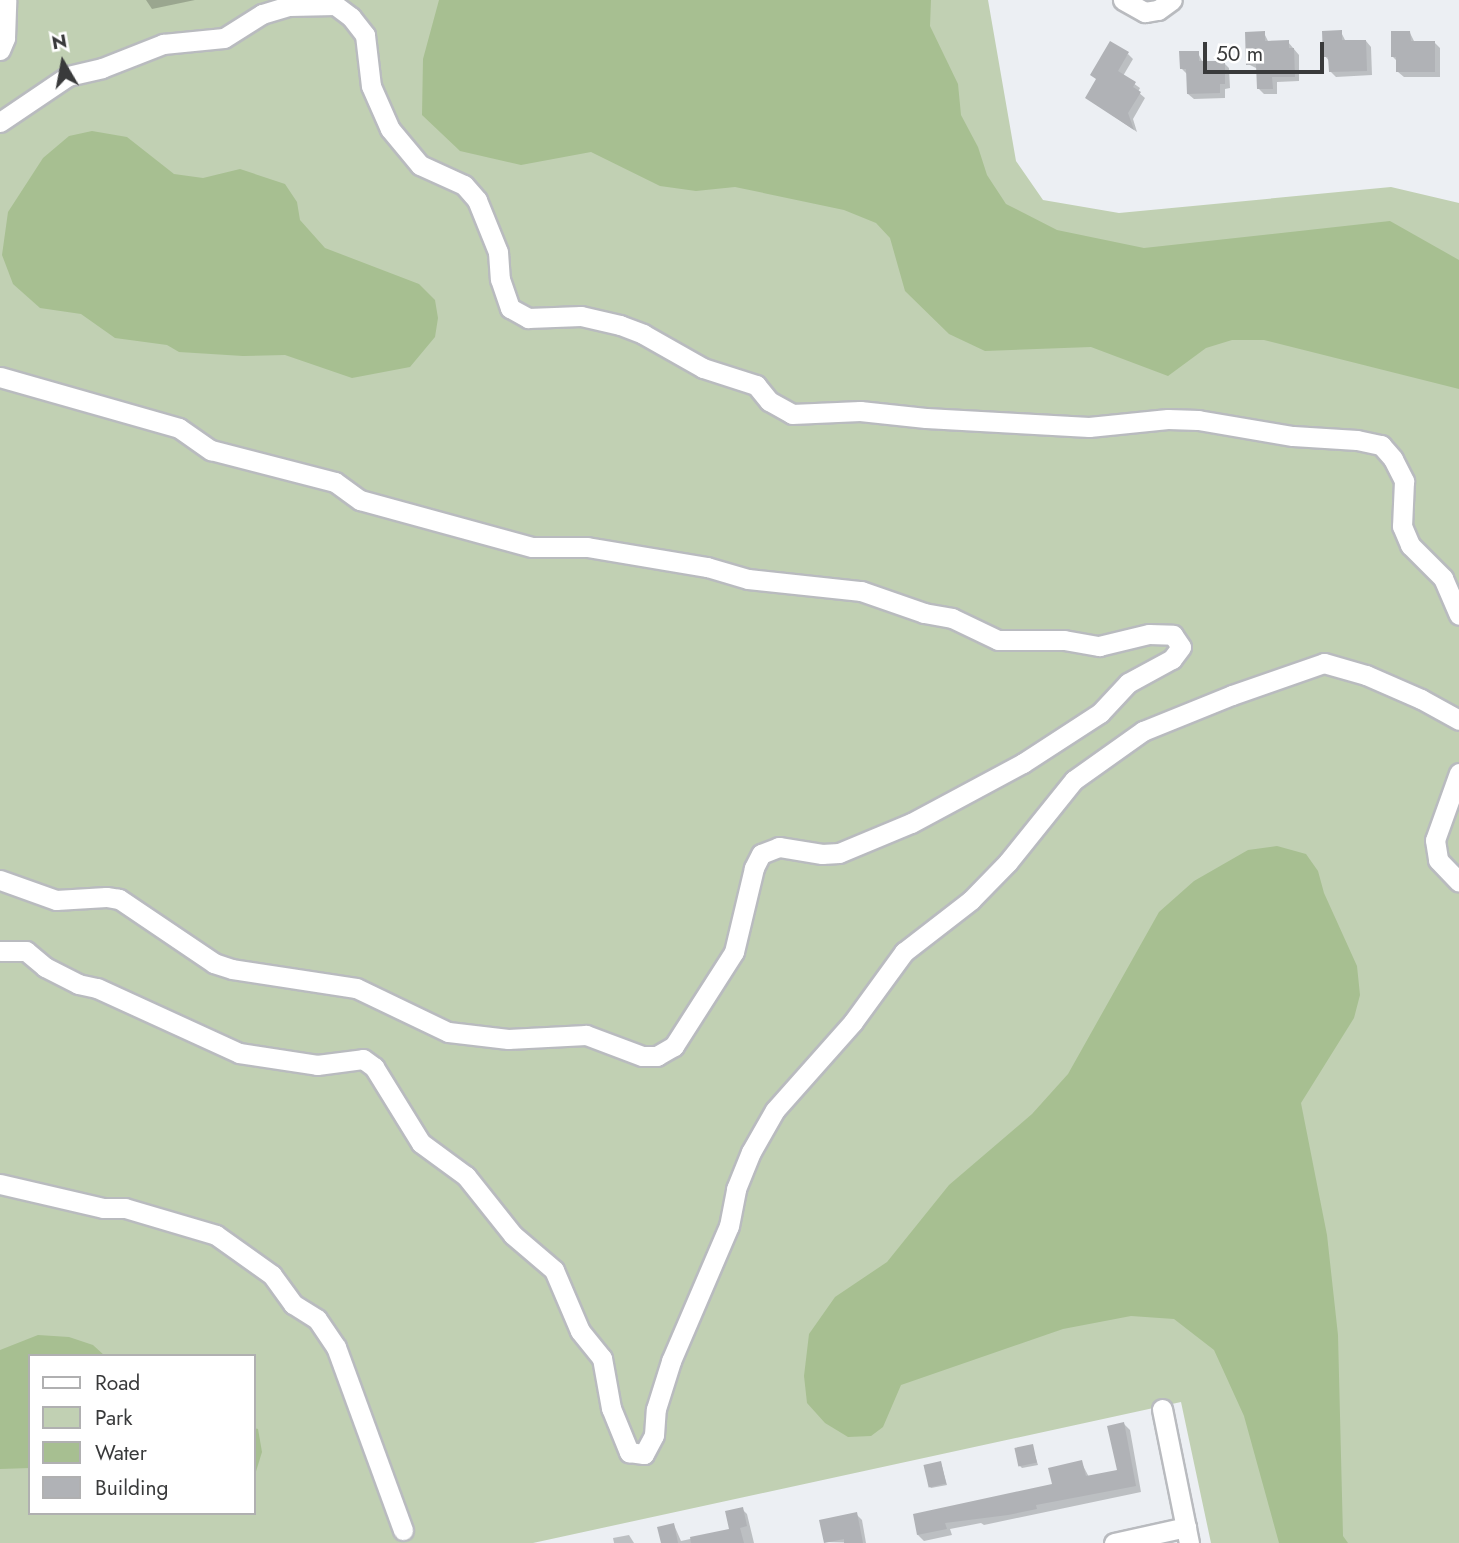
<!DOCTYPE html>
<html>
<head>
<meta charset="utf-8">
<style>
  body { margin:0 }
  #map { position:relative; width:1459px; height:1543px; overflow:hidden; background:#eceff3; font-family:Jost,sans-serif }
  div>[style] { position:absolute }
  .green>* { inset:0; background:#c1d0b3 }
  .water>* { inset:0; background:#a7bf91 }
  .shadow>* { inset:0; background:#0003 }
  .building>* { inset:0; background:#b0b2b6; transform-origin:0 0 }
  .roads { filter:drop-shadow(2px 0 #b9bbbf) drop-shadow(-2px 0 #b9bbbf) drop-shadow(0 2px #b9bbbf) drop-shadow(0 -2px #b9bbbf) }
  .minor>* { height:19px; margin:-9.5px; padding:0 9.5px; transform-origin:9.5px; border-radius:9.5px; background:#fff }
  span { translate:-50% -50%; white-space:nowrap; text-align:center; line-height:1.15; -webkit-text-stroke:7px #fff; paint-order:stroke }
  .legend { position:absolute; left:28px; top:1354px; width:228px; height:161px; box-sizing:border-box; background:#fff; border:2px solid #b0b0b1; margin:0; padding:9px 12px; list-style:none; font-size:21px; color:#393a3b }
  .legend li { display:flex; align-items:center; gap:14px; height:35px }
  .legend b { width:35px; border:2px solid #b0b0b1 }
  .north { position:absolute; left:28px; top:28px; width:70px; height:70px; -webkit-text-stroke:5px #fff; paint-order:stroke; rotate:350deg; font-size:19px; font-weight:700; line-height:28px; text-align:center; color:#393a3b }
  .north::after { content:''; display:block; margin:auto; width:24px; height:32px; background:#393a3b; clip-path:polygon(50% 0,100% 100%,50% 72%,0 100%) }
  .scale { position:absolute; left:1203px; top:42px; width:121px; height:32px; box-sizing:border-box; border:4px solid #393a3b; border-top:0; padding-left:9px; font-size:21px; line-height:24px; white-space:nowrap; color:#393a3b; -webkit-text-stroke:5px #fff; paint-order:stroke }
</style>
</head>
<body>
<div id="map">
  <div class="green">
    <div style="clip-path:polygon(evenodd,0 0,988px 0,1016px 161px,1043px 200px,1119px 213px,1391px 187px,1459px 203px,1459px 1543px,1211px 1543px,1181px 1402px,533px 1543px,0 1543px,0 0,30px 1356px,254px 1356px,254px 1513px,30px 1513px,30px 1356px)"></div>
  </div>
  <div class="water">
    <div style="clip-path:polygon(439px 0,931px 0,930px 26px,958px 84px,961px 115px,978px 147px,987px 175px,1006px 204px,1057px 230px,1144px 248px,1390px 221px,1459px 260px,1459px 389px,1264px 340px,1232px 340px,1206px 348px,1168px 376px,1091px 347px,985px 351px,949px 334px,905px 291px,890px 238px,876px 223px,844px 210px,735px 187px,696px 191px,660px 186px,591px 152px,521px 165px,460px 151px,422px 115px,423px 59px)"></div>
    <div style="clip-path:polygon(92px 131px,127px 137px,174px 174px,203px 178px,240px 169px,285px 184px,297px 202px,300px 220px,325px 248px,419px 284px,435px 300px,438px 318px,435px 337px,410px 367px,352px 378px,285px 355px,243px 356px,179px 352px,167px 345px,115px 338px,81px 314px,40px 308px,13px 284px,2px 255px,8px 212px,43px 158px,69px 136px)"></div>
    <div style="clip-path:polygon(1277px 846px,1306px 854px,1318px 871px,1324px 893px,1357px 966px,1360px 995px,1354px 1018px,1301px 1103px,1327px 1235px,1338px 1335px,1343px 1536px,1348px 1543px,1279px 1543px,1244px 1416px,1214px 1350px,1174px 1319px,1131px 1316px,1063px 1329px,901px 1385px,883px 1427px,871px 1436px,848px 1437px,825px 1423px,807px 1403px,804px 1376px,809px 1334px,835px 1297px,887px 1262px,949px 1185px,1032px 1114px,1068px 1074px,1159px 912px,1194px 881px,1248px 850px)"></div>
    <div style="clip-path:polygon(38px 1335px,69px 1337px,93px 1345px,105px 1356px,30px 1356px,30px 1468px,0 1469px,0 1350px)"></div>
    <div style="clip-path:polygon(254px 1428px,258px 1429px,262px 1452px,254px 1478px)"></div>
  </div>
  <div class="shadow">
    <div style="clip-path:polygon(146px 0,195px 0,152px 9px)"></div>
    <div style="clip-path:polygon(1341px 32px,1346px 42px,1366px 41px,1371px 47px,1372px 75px,1336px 77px,1330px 71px,1330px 62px,1325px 56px)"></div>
    <div style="clip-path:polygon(1264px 33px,1269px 43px,1288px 42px,1299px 55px,1299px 81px,1277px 82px,1277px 94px,1264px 94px,1259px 89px,1258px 69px,1248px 64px)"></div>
    <div style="clip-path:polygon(1410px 33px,1415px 43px,1434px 42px,1440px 48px,1440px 77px,1404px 77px,1398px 72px,1398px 62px,1393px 57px)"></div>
    <div style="clip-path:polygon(1198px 53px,1203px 63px,1224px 63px,1229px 68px,1230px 88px,1225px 89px,1225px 98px,1194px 99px,1188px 94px,1188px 75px,1182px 69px)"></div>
    <div style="clip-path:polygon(1128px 54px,1133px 59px,1123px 76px,1140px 88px,1138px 92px,1145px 98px,1133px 119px,1137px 132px,1087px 98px,1097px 80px)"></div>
    <div style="clip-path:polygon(1124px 1424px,1130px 1430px,1141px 1492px,984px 1525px,981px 1523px,950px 1529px,952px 1535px,924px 1541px,918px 1535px,915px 1515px,1054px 1486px,1081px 1462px,1089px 1477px,1119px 1471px)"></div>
    <div style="clip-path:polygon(1032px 1446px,1038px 1465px,1022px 1468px,1020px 1466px)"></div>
    <div style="clip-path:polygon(941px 1463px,947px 1485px,931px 1488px,929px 1486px)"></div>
    <div style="clip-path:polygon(742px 1509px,747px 1514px,754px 1543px,663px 1543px,674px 1525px,681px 1541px,731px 1530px)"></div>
    <div style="clip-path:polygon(856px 1514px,862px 1520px,866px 1543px,826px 1542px)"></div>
    <div style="clip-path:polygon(629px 1535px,634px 1543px,614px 1543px,613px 1538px)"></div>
  </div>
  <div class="building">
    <div style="clip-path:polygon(1342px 30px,1342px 40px,1366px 40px,1367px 71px,1329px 72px,1328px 57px,1323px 57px,1322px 31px)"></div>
    <div style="clip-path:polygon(1265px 31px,1265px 41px,1289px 40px,1289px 48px,1294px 48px,1295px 77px,1272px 77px,1273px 89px,1257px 89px,1256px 64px,1246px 65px,1245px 32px)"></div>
    <div style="clip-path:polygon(1391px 31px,1410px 31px,1411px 41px,1435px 41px,1435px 72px,1396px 72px,1396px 57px,1391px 57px)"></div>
    <div style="clip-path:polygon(1110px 41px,1129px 52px,1118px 71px,1136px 82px,1133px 87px,1141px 92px,1128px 113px,1134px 130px,1085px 98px,1096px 79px,1090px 75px)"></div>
    <div style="clip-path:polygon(1179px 51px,1199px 51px,1199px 61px,1225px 61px,1225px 84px,1220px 84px,1220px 93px,1187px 94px,1186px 69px,1180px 69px)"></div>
    <div style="clip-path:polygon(1124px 1422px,1136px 1486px,1036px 1505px,1037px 1509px,1008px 1515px,945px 1523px,947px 1529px,917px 1535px,913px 1514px,1052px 1484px,1048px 1468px,1082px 1460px,1086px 1476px,1117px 1470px,1107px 1426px)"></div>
    <div style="left:1033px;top:1444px;width:19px;height:19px;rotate:78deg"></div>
    <div style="left:941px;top:1461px;width:23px;height:18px;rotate:77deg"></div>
    <div style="clip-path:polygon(743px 1507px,747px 1526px,740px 1528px,744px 1543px,691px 1543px,690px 1537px,729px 1529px,725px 1511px)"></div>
    <div style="clip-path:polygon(857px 1512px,863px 1543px,844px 1543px,844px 1539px,824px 1543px,819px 1520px)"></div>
    <div style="clip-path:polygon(674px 1523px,678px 1543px,661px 1543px,657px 1527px)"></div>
  </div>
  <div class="roads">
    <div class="minor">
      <div style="left:1123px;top:0;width:25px;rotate:29deg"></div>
      <div style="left:1145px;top:12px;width:13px;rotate:-9deg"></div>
      <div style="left:1158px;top:10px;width:17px;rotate:-36deg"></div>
      <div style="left:0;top:50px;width:13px;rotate:-67deg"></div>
      <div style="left:5px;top:38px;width:38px;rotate:-88deg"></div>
      <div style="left:0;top:122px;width:82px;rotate:-34.1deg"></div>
      <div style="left:68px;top:76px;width:35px;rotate:-13deg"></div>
      <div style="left:102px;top:68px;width:66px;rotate:-21.5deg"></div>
      <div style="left:163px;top:44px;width:61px;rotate:-5.6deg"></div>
      <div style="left:224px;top:38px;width:45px;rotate:-32.3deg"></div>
      <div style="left:262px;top:14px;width:28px;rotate:-17deg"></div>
      <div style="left:289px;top:6px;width:46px;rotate:-1.2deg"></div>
      <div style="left:335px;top:5px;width:20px;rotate:37deg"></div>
      <div style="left:351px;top:17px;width:23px;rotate:52deg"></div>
      <div style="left:365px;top:35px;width:51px;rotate:83.3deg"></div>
      <div style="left:371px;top:86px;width:47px;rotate:66.2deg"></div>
      <div style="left:390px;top:129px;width:47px;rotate:50.2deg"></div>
      <div style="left:420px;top:165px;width:48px;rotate:24.4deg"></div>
      <div style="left:464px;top:185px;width:20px;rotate:49deg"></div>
      <div style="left:477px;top:200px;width:56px;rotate:68deg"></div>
      <div style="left:498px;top:252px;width:27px;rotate:86deg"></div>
      <div style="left:500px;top:279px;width:31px;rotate:71deg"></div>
      <div style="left:510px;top:308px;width:21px;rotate:29deg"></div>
      <div style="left:528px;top:318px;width:53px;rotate:-2.2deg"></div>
      <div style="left:581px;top:316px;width:40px;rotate:13deg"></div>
      <div style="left:620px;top:325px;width:25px;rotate:21deg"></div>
      <div style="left:643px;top:334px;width:69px;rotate:29.5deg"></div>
      <div style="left:703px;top:368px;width:56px;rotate:17.8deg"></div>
      <div style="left:756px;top:385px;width:21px;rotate:51deg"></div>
      <div style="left:769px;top:401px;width:26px;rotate:29deg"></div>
      <div style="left:792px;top:414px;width:68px;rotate:-2.5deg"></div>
      <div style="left:860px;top:411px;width:66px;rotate:6.1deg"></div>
      <div style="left:926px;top:418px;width:163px;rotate:3.2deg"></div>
      <div style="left:1089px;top:427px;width:79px;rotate:-5.8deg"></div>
      <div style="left:1168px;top:419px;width:30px;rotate:2deg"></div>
      <div style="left:1198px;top:420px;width:96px;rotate:9.6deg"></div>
      <div style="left:1293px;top:436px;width:64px;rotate:3.6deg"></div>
      <div style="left:1357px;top:440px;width:25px;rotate:12deg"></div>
      <div style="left:1381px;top:445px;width:18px;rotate:49deg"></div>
      <div style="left:1393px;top:459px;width:25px;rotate:63deg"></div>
      <div style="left:1404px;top:481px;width:45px;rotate:92.5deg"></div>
      <div style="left:1402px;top:526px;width:21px;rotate:67deg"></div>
      <div style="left:1410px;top:545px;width:47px;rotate:45deg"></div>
      <div style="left:1443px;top:578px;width:40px;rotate:66.6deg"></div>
      <div style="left:0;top:377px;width:186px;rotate:15.9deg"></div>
      <div style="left:179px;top:428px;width:39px;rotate:35deg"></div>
      <div style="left:211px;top:450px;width:128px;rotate:14.5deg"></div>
      <div style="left:335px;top:482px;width:31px;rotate:36deg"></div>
      <div style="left:360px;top:500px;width:178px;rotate:15.3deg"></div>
      <div style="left:532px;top:547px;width:55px"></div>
      <div style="left:587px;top:547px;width:122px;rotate:9.5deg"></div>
      <div style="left:707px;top:567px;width:43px;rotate:16.3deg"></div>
      <div style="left:748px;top:579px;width:114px;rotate:6.1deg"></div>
      <div style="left:861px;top:591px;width:67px;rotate:19.2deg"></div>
      <div style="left:924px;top:613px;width:28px;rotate:10deg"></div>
      <div style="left:952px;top:618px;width:51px;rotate:25.6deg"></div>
      <div style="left:998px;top:640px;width:66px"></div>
      <div style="left:1064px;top:640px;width:36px;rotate:10deg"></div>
      <div style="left:1099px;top:646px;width:51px;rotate:-13.5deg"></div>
      <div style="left:1149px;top:634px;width:24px;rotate:2deg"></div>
      <div style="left:1173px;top:635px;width:14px;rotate:56deg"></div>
      <div style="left:1181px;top:647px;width:15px;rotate:127deg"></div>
      <div style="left:1172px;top:659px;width:50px;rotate:151.4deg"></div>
      <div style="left:1128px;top:683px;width:41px;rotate:133deg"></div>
      <div style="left:1100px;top:713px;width:92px;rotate:147deg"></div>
      <div style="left:1023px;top:763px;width:127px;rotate:151.8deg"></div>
      <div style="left:911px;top:823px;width:78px;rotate:157.4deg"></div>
      <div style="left:839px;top:853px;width:17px;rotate:177deg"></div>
      <div style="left:822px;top:854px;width:44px;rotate:-170.8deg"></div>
      <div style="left:779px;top:847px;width:19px;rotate:159deg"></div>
      <div style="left:761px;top:854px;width:16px;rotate:117deg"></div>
      <div style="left:754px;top:868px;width:86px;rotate:103.4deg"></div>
      <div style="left:734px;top:952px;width:112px;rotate:122.6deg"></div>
      <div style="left:674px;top:1046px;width:20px;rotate:150deg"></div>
      <div style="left:657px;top:1056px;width:15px;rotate:180deg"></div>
      <div style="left:642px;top:1056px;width:60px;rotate:-159.4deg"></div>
      <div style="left:586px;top:1035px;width:78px;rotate:177.1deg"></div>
      <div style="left:508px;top:1039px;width:60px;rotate:-173.3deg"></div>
      <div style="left:448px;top:1032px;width:102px;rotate:-154.4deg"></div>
      <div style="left:356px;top:988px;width:125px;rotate:-171.3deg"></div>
      <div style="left:232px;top:969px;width:19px;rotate:-162deg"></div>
      <div style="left:214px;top:963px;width:115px;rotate:-146deg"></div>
      <div style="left:119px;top:899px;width:13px;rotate:-171deg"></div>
      <div style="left:106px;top:897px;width:50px;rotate:176.6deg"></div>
      <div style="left:56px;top:900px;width:59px;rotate:-160.3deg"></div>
      <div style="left:1459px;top:773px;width:71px;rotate:109.7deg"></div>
      <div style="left:1435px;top:840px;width:20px;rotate:81deg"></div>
      <div style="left:1438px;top:860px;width:30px;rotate:46deg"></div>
      <div style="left:0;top:951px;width:26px"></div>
      <div style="left:26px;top:951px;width:25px;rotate:40deg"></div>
      <div style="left:45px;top:967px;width:37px;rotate:27deg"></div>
      <div style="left:78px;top:984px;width:19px;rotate:12deg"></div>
      <div style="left:97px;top:988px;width:156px;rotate:24.6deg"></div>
      <div style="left:239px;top:1053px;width:79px;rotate:8.7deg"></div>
      <div style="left:317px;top:1065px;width:46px;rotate:-7.4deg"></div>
      <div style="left:363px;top:1059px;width:14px;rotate:36deg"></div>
      <div style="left:374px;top:1067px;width:89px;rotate:58.3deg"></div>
      <div style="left:421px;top:1143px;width:56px;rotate:36.3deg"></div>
      <div style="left:466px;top:1176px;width:75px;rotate:51.5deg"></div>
      <div style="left:513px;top:1235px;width:54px;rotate:40.5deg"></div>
      <div style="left:554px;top:1270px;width:66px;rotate:66.9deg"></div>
      <div style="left:580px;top:1331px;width:35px;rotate:51deg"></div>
      <div style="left:602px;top:1358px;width:51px;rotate:79.8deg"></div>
      <div style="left:611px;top:1408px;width:48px;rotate:67.8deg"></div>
      <div style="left:629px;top:1452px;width:15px;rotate:8deg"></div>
      <div style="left:644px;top:1454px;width:21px;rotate:-62deg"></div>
      <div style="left:654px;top:1435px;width:26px;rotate:-86deg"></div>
      <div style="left:656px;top:1409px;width:50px;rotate:-72.6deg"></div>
      <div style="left:671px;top:1361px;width:147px;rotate:-66.8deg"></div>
      <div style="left:729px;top:1226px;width:38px;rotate:-79deg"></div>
      <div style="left:736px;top:1189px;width:40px;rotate:-68deg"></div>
      <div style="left:751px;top:1152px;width:48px;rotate:-60.3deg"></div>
      <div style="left:775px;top:1110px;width:118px;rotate:-48.4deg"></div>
      <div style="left:853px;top:1022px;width:87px;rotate:-53.9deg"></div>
      <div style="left:904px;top:952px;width:85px;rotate:-37.8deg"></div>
      <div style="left:971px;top:900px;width:53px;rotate:-45.8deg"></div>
      <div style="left:1008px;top:862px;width:105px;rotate:-51.2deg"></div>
      <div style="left:1074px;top:780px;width:85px;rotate:-35.4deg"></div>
      <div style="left:1143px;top:731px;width:96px;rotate:-22deg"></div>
      <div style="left:1232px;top:695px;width:97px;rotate:-19.2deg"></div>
      <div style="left:1324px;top:663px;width:44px;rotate:15.9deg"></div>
      <div style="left:1366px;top:675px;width:60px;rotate:23.6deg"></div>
      <div style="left:1421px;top:699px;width:43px;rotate:28.9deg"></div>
      <div style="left:0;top:1184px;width:106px;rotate:13.1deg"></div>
      <div style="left:103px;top:1208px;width:22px"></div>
      <div style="left:125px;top:1208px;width:95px;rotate:16.5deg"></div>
      <div style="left:216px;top:1235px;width:69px;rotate:35.5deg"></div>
      <div style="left:272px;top:1275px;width:36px;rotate:54deg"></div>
      <div style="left:293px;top:1304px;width:28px;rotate:32deg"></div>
      <div style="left:317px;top:1319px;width:34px;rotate:56deg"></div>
      <div style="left:336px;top:1347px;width:195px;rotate:69.9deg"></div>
      <div style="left:1162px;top:1409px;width:137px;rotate:78.6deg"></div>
      <div style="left:1114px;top:1543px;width:74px;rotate:-12.5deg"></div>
    </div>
  </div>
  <ul class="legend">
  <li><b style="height:9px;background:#fff"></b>Road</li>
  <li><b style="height:19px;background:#c1d0b3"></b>Park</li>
  <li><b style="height:19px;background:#a7bf91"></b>Water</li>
  <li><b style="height:19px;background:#b0b2b6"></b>Building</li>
  </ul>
  <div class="north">N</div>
  <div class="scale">50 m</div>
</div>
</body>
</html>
